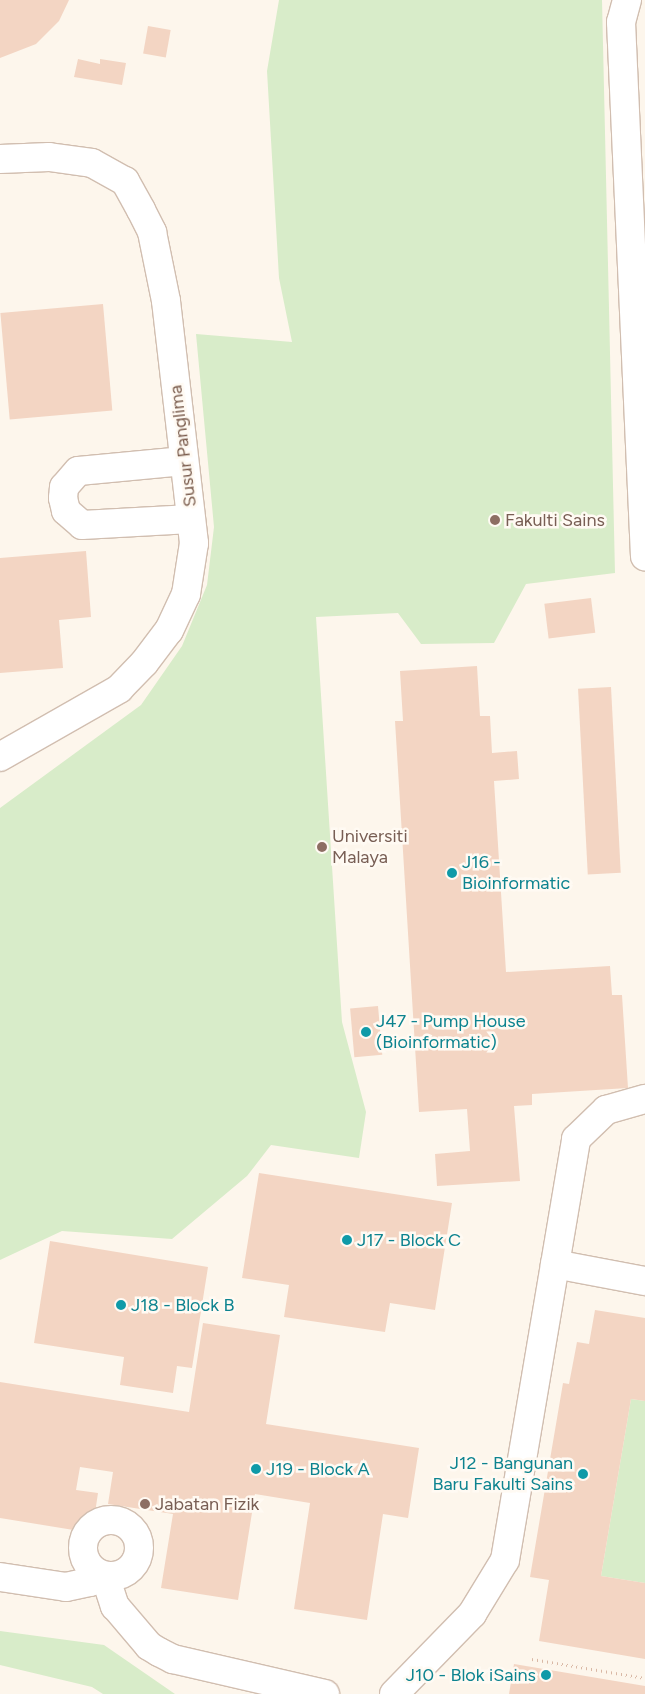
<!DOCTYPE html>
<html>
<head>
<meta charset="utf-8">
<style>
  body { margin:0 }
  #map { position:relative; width:645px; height:1694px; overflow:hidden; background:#fdf6ec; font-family:Figtree,sans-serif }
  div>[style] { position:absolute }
  .green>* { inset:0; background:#d8ecc9 }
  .building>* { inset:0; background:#f3d5c3; transform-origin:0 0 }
  .path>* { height:3px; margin-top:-1.5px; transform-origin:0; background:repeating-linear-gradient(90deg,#d9b8a5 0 1px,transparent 0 5px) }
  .roads { filter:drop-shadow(1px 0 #d1beb0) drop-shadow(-1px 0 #d1beb0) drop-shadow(0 1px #d1beb0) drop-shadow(0 -1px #d1beb0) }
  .minor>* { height:28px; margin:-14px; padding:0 14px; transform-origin:14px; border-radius:14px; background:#fff }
  .minor>.ring { margin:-14px; padding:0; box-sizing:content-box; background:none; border:28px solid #fff; border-radius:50% }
  .dots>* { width:14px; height:14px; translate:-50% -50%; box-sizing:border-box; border:2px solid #fffaf3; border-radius:50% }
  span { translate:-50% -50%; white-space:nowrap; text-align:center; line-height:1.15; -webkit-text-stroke:5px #fffaf3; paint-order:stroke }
  .street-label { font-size:18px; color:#7a5c4d }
  .education-label { font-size:18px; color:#785e54 }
  .left { translate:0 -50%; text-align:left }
  .culture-label { font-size:18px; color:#0d838f }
  .right { translate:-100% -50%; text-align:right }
</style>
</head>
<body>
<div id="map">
  <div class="green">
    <div style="clip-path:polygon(279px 0,602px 0,615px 573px,526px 584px,494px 643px,421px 644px,398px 613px,316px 617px,342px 1022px,366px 1112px,359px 1158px,271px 1145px,247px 1176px,172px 1239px,62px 1231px,0 1260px,0 808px,141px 705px,182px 646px,207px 585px,214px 527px,196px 334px,292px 342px,279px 278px,267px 71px)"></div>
    <div style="clip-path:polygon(631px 1399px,645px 1401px,645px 1583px,601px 1576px)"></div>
    <div style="clip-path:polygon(0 1631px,104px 1645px,175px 1694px,103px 1694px,92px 1687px,0 1665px)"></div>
  </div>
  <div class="building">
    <div style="clip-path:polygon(0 0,69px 0,59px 21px,36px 44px,0 58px)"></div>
    <div style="left:148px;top:26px;width:23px;height:28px;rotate:10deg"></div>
    <div style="clip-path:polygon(78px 59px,100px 64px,100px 59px,126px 63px,122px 85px,74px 77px)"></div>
    <div style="left:103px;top:304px;width:107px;height:103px;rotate:85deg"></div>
    <div style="clip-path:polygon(86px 551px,91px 617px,59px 620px,63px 668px,0 673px,0 558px)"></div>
    <div style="left:591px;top:598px;width:35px;height:47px;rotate:83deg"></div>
    <div style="clip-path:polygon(477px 666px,480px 716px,490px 716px,492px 753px,517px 751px,519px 779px,494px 781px,506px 972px,610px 966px,612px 995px,622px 995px,628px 1088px,532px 1094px,532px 1105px,514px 1106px,520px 1181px,437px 1186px,435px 1154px,470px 1151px,467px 1109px,419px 1112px,395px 721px,403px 721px,400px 671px)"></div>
    <div style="left:611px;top:687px;width:186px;height:33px;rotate:87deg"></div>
    <div style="left:378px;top:1006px;width:49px;height:28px;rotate:85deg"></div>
    <div style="clip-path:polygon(259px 1173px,452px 1203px,435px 1310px,390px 1303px,385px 1332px,284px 1317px,289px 1285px,242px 1278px)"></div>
    <div style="clip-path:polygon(50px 1241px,208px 1267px,192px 1368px,177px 1366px,173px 1393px,120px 1385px,124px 1357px,34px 1343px)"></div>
    <div style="clip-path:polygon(595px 1310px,645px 1318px,645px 1401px,631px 1399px,601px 1576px,645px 1583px,645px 1659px,539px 1641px,549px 1580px,530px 1577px,563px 1383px,569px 1384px,577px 1342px,589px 1344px)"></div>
    <div style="clip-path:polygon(203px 1323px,280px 1335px,266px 1424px,419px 1448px,408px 1518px,383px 1514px,367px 1620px,294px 1609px,310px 1503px,255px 1494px,238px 1600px,161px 1588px,173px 1514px,108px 1504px,113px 1472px,80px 1467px,76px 1490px,98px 1493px,92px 1533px,0 1518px,0 1382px,189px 1412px)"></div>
    <div style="clip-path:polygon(514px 1664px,645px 1686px,645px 1694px,509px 1694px)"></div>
  </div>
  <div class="path">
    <div style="left:532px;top:1659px;width:115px;rotate:9.5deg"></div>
  </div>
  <div class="roads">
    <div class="minor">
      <div style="left:627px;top:0;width:23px;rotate:105deg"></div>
      <div style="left:621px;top:22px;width:535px;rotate:87.43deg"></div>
      <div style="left:0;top:159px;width:49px;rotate:-2.3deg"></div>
      <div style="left:49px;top:157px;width:43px;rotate:7.9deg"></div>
      <div style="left:92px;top:163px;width:38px;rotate:29deg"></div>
      <div style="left:125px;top:181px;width:33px;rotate:61deg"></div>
      <div style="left:141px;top:210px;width:25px;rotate:63deg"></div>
      <div style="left:152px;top:232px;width:70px;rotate:78.5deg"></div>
      <div style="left:166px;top:301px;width:244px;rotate:83.4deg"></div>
      <div style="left:194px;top:543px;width:52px;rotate:98.9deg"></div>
      <div style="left:186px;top:594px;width:40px;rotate:115deg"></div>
      <div style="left:169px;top:630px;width:41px;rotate:127.1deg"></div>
      <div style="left:144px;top:663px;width:36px;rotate:134deg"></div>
      <div style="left:119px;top:689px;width:137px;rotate:150.3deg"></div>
      <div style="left:184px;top:461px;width:106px;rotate:174.6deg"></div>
      <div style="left:78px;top:471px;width:21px;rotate:131deg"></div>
      <div style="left:64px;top:487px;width:11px;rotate:95deg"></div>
      <div style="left:63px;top:498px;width:13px;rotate:77deg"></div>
      <div style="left:66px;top:511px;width:21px;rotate:41deg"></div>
      <div style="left:82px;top:525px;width:109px;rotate:-3.2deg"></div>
      <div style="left:555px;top:1264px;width:92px;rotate:10.7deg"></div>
      <div class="ring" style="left:83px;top:1520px;width:28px;height:28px"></div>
      <div style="left:105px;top:1576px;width:32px;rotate:72deg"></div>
      <div style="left:115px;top:1606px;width:52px;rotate:49.6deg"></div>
      <div style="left:149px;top:1646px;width:12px;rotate:31deg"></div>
      <div style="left:159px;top:1652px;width:16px;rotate:27deg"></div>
      <div style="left:173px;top:1659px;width:156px;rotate:13deg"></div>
      <div style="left:0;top:1577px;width:67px;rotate:8.6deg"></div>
      <div style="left:66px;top:1587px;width:25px;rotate:-12deg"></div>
      <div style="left:90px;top:1582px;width:11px;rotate:-75deg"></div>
      <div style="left:394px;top:1694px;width:112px;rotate:-45.7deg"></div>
      <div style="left:472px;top:1614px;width:63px;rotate:-58.6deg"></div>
      <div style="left:505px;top:1560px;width:427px;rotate:-80.4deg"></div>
      <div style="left:576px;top:1139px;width:42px;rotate:-44deg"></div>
      <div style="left:606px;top:1110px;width:41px;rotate:-15.8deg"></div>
    </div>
  </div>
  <div class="dots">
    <div style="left:495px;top:520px;background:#8d6e63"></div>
    <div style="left:322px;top:847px;background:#8d6e63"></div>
    <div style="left:452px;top:873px;background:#0f9aa8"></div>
    <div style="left:366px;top:1032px;background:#0f9aa8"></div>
    <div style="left:347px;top:1240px;background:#0f9aa8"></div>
    <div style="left:121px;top:1305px;background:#0f9aa8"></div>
    <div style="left:256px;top:1469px;background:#0f9aa8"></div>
    <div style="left:583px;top:1474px;background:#0f9aa8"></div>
    <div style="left:145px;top:1504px;background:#8d6e63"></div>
    <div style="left:546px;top:1675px;background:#0f9aa8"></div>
  </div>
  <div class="street-label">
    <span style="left:183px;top:446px;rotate:-97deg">Susur Panglima</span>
  </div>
  <div class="education-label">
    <span class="left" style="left:505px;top:520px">Fakulti Sains</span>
    <span class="left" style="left:332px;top:847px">Universiti<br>Malaya</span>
    <span class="left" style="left:155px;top:1504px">Jabatan Fizik</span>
  </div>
  <div class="culture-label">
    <span class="left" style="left:462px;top:873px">J16 -<br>Bioinformatic</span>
    <span class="left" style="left:376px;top:1032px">J47 - Pump House<br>(Bioinformatic)</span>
    <span class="left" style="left:357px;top:1240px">J17 - Block C</span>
    <span class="left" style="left:131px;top:1305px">J18 - Block B</span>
    <span class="right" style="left:573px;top:1474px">J12 - Bangunan<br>Baru Fakulti Sains</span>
    <span class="left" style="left:266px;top:1469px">J19 - Block A</span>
    <span class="right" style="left:536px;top:1675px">J10 - Blok iSains</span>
  </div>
</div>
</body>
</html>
